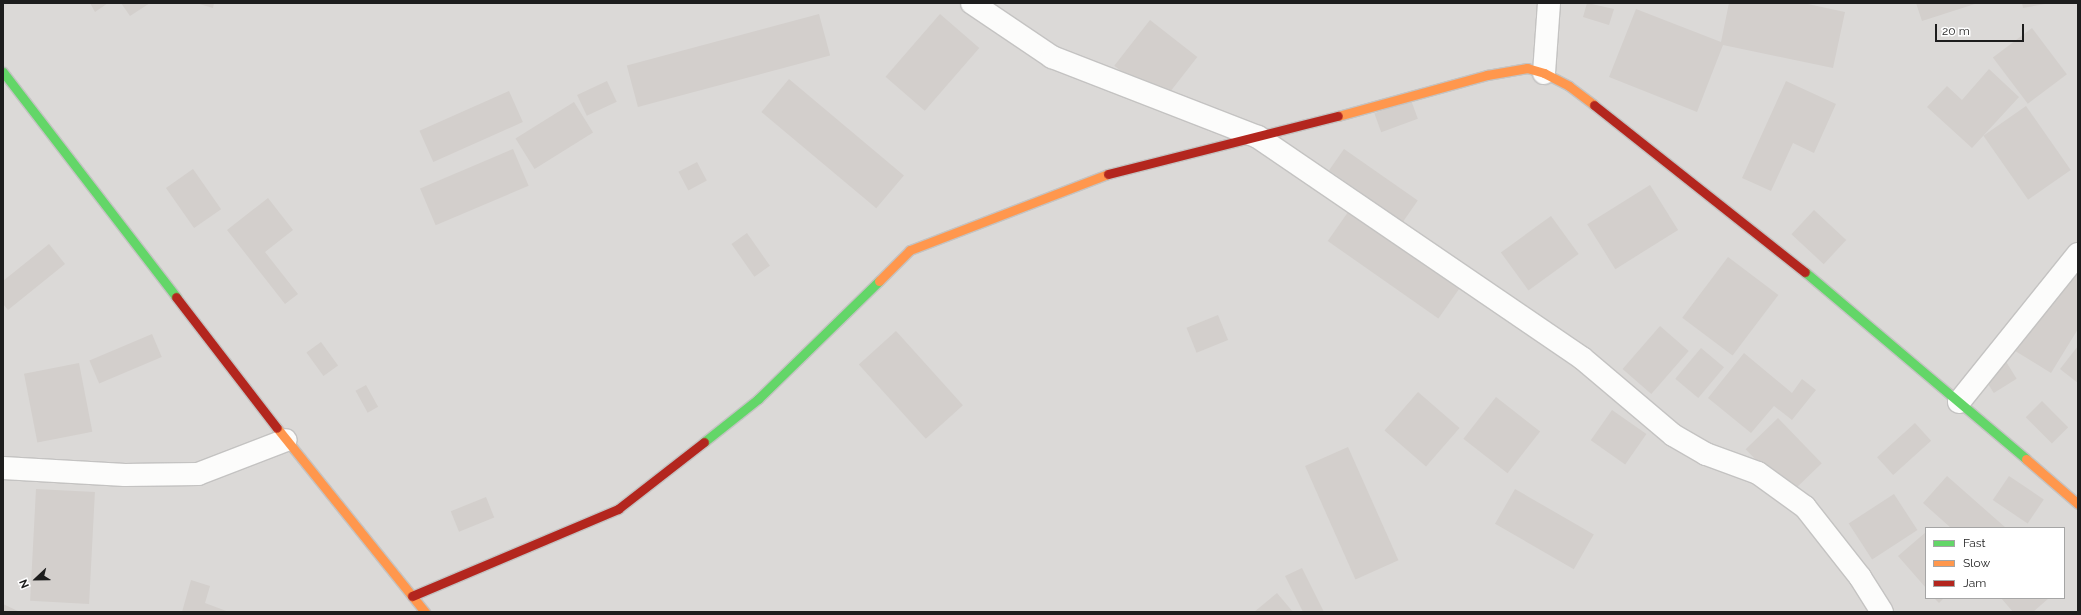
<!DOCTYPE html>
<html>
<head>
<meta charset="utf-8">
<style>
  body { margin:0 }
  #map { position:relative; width:2081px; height:615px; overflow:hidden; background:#ece9e6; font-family:Raleway,sans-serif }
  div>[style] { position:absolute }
  .residential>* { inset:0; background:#dbd9d7 }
  .building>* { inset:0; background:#d3cfcc; transform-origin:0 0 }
  .roads { filter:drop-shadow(1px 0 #c4c3c2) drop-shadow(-1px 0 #c4c3c2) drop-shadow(0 1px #c4c3c2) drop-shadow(0 -1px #c4c3c2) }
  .street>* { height:22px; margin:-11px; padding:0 11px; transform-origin:11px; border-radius:11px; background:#fcfcfb }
  .fast>* { height:9px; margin:-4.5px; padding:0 4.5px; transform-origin:4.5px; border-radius:4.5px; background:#63d668 }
  .slow>* { height:9px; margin:-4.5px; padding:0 4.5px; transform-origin:4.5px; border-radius:4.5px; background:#ff974d }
  .jam>* { height:9px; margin:-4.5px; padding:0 4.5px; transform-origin:4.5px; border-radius:4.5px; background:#b3261e }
  span { translate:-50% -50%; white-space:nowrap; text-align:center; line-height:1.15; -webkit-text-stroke:3px #fff; paint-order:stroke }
  .frame { position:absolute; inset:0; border:4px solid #1d1d1d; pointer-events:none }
  .legend { position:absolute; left:1925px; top:527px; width:140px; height:72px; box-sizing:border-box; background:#fff; border:1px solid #a5a5a5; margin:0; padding:5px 7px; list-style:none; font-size:12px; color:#1d1d1d }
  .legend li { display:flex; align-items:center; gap:8px; height:20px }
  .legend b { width:20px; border:1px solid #a5a5a5 }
  .north { position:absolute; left:16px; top:559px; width:40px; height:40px; -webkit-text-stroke:3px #fff; paint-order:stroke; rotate:248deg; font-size:11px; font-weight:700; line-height:16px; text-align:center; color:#1d1d1d }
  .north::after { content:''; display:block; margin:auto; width:14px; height:18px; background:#1d1d1d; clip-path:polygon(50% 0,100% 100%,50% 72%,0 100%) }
  .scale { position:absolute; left:1935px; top:24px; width:89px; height:18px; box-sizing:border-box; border:2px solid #1d1d1d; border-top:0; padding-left:5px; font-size:12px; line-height:14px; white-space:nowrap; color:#1d1d1d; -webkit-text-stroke:3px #fff; paint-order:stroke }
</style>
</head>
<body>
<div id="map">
  <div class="residential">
    <div style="clip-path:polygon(evenodd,3px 3px,2078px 3px,2078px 612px,3px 612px,3px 3px,1926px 528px,2064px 528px,2064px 598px,1926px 598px,1926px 528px)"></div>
  </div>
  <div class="building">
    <div style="clip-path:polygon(90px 3px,108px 3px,95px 12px)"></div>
    <div style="clip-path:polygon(121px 3px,150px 3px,130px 16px)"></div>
    <div style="clip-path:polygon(196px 3px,214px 3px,213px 8px)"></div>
    <div style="clip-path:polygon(1587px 3px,1614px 9px,1609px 25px,1583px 17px)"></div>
    <div style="clip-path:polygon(1729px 3px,1803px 3px,1845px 12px,1833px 68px,1723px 45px,1697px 112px,1609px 77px,1636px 9px,1721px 42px)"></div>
    <div style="clip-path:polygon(1916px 3px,1978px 3px,1922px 21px)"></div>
    <div style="clip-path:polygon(2022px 3px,2045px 3px,2045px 4px,2023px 8px)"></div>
    <div style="left:819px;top:14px;width:43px;height:199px;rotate:75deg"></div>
    <div style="left:940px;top:14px;width:52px;height:83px;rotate:41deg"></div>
    <div style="left:1150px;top:20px;width:60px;height:58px;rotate:38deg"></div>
    <div style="left:2032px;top:28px;width:58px;height:49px;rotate:53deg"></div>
    <div style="clip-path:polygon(1989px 69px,2019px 97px,1972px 148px,1927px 107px,1947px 86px,1962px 100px)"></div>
    <div style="left:789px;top:79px;width:150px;height:43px;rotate:40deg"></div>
    <div style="left:607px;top:81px;width:23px;height:33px;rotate:65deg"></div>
    <div style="clip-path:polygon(1786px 81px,1836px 104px,1814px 153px,1793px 143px,1771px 191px,1742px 178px)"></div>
    <div style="left:509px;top:91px;width:34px;height:98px;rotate:66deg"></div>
    <div style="left:1411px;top:100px;width:20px;height:39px;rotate:70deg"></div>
    <div style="left:574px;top:102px;width:36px;height:69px;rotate:58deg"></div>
    <div style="left:2026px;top:106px;width:78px;height:52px;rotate:55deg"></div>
    <div style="left:513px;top:149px;width:40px;height:101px;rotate:67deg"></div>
    <div style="left:1344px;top:149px;width:90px;height:26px;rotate:35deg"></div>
    <div style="left:697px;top:162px;width:21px;height:21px;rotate:62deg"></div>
    <div style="left:193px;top:169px;width:49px;height:33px;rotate:55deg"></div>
    <div style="left:1650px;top:185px;width:53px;height:74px;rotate:58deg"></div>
    <div style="clip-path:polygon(268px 198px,293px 230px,265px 252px,298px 294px,285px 304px,227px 230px)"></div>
    <div style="left:1353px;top:205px;width:135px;height:44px;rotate:35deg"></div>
    <div style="left:1814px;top:210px;width:44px;height:33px;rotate:43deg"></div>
    <div style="left:1551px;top:216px;width:47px;height:62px;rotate:54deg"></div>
    <div style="left:747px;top:233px;width:40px;height:19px;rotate:55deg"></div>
    <div style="clip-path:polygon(49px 244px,65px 264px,8px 310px,3px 304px,3px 281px)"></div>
    <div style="clip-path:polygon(2078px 245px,2078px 329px,2051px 373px,2012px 349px)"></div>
    <div style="left:1728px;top:257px;width:63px;height:76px;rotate:37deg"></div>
    <div style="left:1218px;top:315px;width:27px;height:34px;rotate:68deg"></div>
    <div style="left:1660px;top:326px;width:38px;height:57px;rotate:41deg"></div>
    <div style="left:896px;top:331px;width:100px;height:50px;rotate:48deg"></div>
    <div style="left:152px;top:334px;width:25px;height:68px;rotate:67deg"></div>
    <div style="left:321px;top:342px;width:29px;height:18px;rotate:54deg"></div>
    <div style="clip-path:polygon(2078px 346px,2078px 383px,2060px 369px)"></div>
    <div style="left:1701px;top:348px;width:30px;height:40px;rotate:40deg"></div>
    <div style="clip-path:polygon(1744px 353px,1792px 393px,1802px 379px,1816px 390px,1792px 420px,1774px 406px,1751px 433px,1708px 398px)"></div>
    <div style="left:2005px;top:360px;width:22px;height:27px;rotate:58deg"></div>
    <div style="left:79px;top:363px;width:70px;height:56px;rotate:79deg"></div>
    <div style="left:366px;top:385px;width:25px;height:12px;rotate:61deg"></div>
    <div style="left:1418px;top:392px;width:55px;height:51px;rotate:41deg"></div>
    <div style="left:1496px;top:397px;width:56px;height:53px;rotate:38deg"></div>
    <div style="left:2042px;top:401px;width:37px;height:23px;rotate:45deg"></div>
    <div style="left:1612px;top:410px;width:42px;height:37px;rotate:35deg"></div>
    <div style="left:1778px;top:418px;width:63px;height:45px;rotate:46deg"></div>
    <div style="left:1915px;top:423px;width:24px;height:51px;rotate:48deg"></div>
    <div style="left:1348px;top:447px;width:124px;height:47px;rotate:66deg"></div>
    <div style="clip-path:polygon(1947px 476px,2006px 528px,1951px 528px,1923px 503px)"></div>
    <div style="left:2009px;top:476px;width:42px;height:29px;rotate:34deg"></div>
    <div style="left:36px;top:489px;width:59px;height:112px;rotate:3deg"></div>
    <div style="left:1515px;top:489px;width:91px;height:40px;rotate:30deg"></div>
    <div style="left:1894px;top:494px;width:43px;height:54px;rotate:57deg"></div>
    <div style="left:486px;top:497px;width:22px;height:38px;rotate:68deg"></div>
    <div style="clip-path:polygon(1926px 532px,1926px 588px,1898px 556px)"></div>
    <div style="clip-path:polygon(1302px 568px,1324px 612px,1303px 612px,1285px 576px)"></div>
    <div style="clip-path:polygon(191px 580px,210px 586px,205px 603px,229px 612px,182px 612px)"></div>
    <div style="clip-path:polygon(1277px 593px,1293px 612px,1254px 612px)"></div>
    <div style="clip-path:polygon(1934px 598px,1944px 598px,1939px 603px)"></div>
    <div style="clip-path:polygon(2001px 598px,2049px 598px,2033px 612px,2013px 612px)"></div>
    <div style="clip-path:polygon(3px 604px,20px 612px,3px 612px)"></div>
  </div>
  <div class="roads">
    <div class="street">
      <div style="left:972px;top:3px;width:97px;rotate:34deg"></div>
      <div style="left:1052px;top:57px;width:221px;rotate:21.2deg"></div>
      <div style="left:1258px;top:137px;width:392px;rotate:34.3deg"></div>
      <div style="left:1582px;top:358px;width:119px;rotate:40.2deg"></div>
      <div style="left:1673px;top:435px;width:38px;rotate:30deg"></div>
      <div style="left:1706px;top:454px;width:55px;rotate:20.1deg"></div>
      <div style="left:1758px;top:473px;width:58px;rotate:35.9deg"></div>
      <div style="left:1805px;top:507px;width:89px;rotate:51.8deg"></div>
      <div style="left:1860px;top:577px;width:41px;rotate:57.8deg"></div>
      <div style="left:1544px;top:73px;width:70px;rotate:-85.9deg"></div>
      <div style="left:1959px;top:402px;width:190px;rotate:-51.2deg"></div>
      <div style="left:3px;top:468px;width:122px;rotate:3.3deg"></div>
      <div style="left:125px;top:475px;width:73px;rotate:-0.8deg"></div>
      <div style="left:198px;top:474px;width:94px;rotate:-21.1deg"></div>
    </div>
    <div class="fast">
      <div style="left:3px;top:72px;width:284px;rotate:52.4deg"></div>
      <div style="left:1805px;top:272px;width:289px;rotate:40.2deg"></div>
      <div style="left:704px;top:442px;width:69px;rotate:-38.5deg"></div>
      <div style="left:758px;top:399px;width:169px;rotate:-44.3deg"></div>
    </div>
    <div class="slow">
      <div style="left:1338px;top:116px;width:155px;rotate:-15.4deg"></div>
      <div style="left:1487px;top:75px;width:41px;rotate:-9.9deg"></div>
      <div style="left:1527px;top:68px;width:18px;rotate:16deg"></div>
      <div style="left:1544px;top:73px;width:28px;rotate:27deg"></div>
      <div style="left:1569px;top:86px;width:31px;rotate:37deg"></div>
      <div style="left:879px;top:281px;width:44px;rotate:-45deg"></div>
      <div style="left:910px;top:250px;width:212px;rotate:-21deg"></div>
      <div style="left:277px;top:428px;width:236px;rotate:51.2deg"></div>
      <div style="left:2026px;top:459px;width:69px;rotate:40.9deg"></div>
    </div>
    <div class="jam">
      <div style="left:1594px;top:105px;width:269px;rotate:38.4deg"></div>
      <div style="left:1108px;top:174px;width:237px;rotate:-14.2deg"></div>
      <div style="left:176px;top:297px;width:165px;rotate:52.4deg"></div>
      <div style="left:412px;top:596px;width:224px;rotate:-22.9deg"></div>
      <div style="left:618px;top:509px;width:109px;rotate:-37.9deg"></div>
    </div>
  </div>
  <div class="frame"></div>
  <ul class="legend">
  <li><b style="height:5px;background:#63d668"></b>Fast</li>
  <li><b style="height:5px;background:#ff974d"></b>Slow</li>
  <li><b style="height:5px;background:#b3261e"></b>Jam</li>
  </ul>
  <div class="north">N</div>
  <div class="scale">20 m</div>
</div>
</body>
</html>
